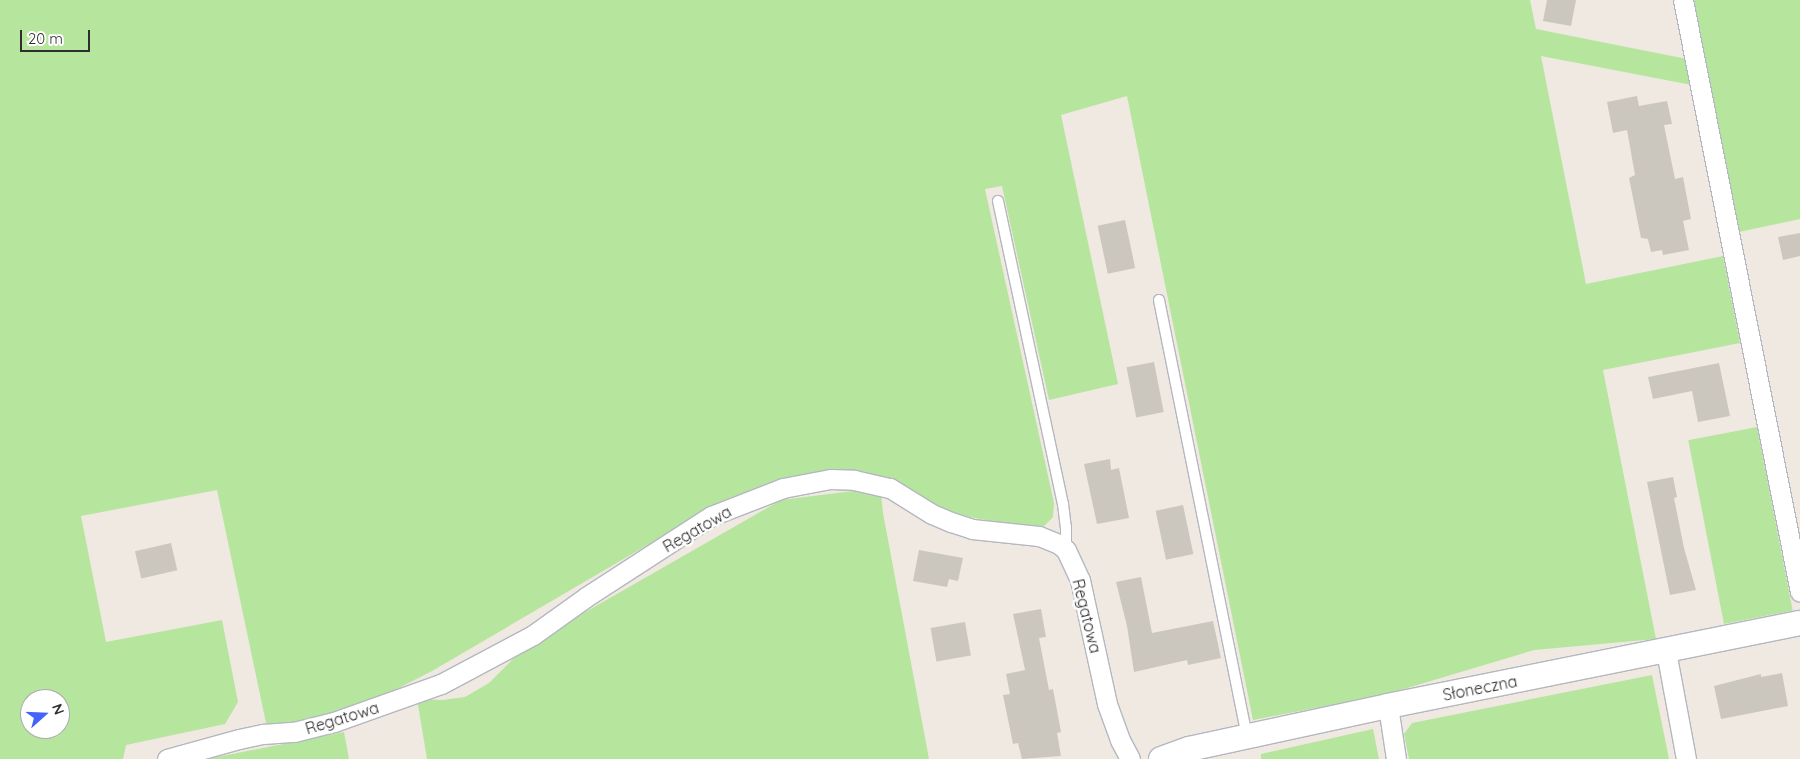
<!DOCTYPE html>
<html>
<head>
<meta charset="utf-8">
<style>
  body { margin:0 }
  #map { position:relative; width:1800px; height:759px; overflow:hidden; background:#efe9e1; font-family:Quicksand,sans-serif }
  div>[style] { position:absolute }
  .green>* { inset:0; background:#b6e59e; transform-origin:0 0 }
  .building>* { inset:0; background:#cbc7bf; transform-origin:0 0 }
  .roads { filter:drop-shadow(1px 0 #b4b7c1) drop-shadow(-1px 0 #b4b7c1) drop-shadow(0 1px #b4b7c1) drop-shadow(0 -1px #b4b7c1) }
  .service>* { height:10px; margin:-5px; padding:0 5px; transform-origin:5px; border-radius:5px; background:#fff }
  .minor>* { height:19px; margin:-9.5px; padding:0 9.5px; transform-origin:9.5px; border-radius:9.5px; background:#fff }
  .tertiary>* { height:24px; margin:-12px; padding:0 12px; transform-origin:12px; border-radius:12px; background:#fff }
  span { translate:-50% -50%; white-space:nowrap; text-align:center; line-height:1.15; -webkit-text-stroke:5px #fff; paint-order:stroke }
  .street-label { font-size:16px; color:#2e2e2e }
  .north { position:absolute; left:20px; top:689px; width:50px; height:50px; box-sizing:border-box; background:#fff; border:1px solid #ababab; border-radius:50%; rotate:70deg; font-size:14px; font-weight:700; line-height:20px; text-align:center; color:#2e2e2e }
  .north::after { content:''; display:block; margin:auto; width:18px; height:22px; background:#4264fb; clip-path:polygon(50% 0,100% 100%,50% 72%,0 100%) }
  .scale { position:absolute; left:20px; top:30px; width:70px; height:22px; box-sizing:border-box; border:2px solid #2e2e2e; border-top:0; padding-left:6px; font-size:15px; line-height:18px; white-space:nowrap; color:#2e2e2e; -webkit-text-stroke:4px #fff; paint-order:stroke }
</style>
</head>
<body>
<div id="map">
  <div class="green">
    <div style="clip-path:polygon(evenodd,0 0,1530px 0,1536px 29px,1687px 59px,1692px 85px,1541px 56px,1586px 284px,1723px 256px,1740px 343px,1603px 370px,1656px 639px,1534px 650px,1384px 695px,1253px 720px,1127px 96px,1061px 115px,1118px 384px,1049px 400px,1002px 186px,985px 189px,1054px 503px,1053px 517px,1043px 527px,1001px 523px,950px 513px,907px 489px,873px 474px,842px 474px,709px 509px,432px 671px,389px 693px,305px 724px,266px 723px,217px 490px,81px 516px,106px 642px,222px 620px,238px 702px,225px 724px,126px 745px,123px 759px,0 759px,0 0,30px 699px,60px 699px,60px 729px,30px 729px,30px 699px)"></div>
    <div style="clip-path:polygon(1693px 0,1800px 0,1800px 219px,1739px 232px)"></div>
    <div style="left:1757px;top:427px;width:187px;height:70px;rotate:79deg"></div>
    <div style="clip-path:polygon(861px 490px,881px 494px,883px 513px,929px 759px,427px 759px,417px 699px,442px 700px,465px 697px,489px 683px,526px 646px,781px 500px)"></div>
    <div style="clip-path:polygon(1652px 675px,1669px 759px,1409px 759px,1404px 734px,1412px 723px)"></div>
    <div style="clip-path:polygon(1373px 729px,1379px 759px,1261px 759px,1261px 754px)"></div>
    <div style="clip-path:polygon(344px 732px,349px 759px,207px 759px)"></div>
  </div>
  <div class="building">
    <div style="clip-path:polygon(1547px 0,1576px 0,1571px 26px,1543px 21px)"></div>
    <div style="clip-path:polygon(1637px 96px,1639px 106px,1667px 101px,1672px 124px,1664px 125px,1675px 179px,1683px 177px,1691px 219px,1683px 221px,1689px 250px,1663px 255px,1662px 250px,1651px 252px,1648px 239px,1641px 238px,1629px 178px,1635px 175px,1627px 130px,1613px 133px,1607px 102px)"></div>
    <div style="left:1125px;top:220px;width:49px;height:28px;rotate:78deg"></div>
    <div style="clip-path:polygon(1800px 233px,1800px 256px,1783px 260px,1778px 237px)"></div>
    <div style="left:1154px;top:362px;width:51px;height:28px;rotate:79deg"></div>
    <div style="clip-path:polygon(1719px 363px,1730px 416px,1698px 422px,1692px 391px,1653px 399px,1648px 377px)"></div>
    <div style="clip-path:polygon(1110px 459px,1111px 470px,1119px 468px,1129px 518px,1097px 524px,1084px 464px)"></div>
    <div style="clip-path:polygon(1673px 477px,1677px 497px,1674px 498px,1684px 548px,1696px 590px,1670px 595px,1647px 482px)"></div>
    <div style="left:1183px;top:505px;width:50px;height:28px;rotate:78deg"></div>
    <div style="left:171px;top:543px;width:28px;height:37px;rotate:77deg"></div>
    <div style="clip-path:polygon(919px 550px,963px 558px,958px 581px,949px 579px,947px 587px,913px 581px)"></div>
    <div style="clip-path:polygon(1141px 577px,1152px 633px,1213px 621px,1221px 658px,1188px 665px,1187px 660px,1134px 672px,1127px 626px,1116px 582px)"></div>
    <div style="clip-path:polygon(1041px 609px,1046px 637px,1039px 638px,1049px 690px,1053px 689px,1061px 732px,1057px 733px,1061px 756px,1022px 759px,1018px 743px,1013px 744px,1003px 695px,1010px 694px,1006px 674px,1025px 670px,1013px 614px)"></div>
    <div style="left:965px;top:622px;width:34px;height:35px;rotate:80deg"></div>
    <div style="clip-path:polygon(1782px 673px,1788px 706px,1721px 719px,1714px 686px,1761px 674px,1761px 677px)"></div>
  </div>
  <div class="roads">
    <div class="service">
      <div style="left:998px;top:201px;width:310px;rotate:77.9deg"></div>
      <div style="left:1063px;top:504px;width:23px;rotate:83deg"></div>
      <div style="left:1066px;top:527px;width:23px;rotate:90deg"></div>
      <div style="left:1159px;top:300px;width:445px;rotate:78.6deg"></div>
    </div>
    <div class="minor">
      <div style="left:1683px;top:0;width:603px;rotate:78.82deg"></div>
      <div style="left:1666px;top:651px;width:110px;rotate:79.5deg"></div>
      <div style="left:1388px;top:706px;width:54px;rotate:81.4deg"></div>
      <div style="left:167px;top:759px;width:75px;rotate:-15.5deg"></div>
      <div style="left:239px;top:739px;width:25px;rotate:-12deg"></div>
      <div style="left:263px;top:734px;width:31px;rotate:-4deg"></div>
      <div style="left:294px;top:732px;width:41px;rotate:-14deg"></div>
      <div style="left:334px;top:722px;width:114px;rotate:-19.6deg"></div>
      <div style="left:441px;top:684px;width:104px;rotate:-28deg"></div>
      <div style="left:533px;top:635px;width:65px;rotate:-35.6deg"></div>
      <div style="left:586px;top:597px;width:149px;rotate:-32.9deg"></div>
      <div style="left:711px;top:516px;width:77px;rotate:-21.3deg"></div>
      <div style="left:783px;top:488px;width:48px;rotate:-10.8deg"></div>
      <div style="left:830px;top:479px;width:24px;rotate:2deg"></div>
      <div style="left:854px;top:480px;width:37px;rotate:13deg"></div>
      <div style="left:890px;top:488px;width:49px;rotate:31.8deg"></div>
      <div style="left:932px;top:514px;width:21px;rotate:23deg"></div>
      <div style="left:951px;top:522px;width:22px;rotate:18deg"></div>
      <div style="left:972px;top:529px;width:67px;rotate:6deg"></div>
      <div style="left:1039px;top:536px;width:22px;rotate:22deg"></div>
      <div style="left:1059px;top:544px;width:9px;rotate:41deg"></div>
      <div style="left:1066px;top:550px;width:33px;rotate:65deg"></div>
      <div style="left:1080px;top:580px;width:127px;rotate:77.7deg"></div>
      <div style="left:1107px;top:704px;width:38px;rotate:70deg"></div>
      <div style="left:1120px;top:740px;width:21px;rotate:62deg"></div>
    </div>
    <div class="tertiary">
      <div style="left:1161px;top:759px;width:30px;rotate:-20deg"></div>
      <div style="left:1189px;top:749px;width:204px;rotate:-12.2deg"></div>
      <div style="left:1388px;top:706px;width:420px;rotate:-11.4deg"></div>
    </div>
  </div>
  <div class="street-label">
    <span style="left:697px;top:529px;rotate:-30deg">Regatowa</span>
    <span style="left:1087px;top:616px;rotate:76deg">Regatowa</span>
    <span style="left:1480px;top:688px;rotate:-11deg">Słoneczna</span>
    <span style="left:342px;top:718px;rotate:-17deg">Regatowa</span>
  </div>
  <div class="north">N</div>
  <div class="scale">20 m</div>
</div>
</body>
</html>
